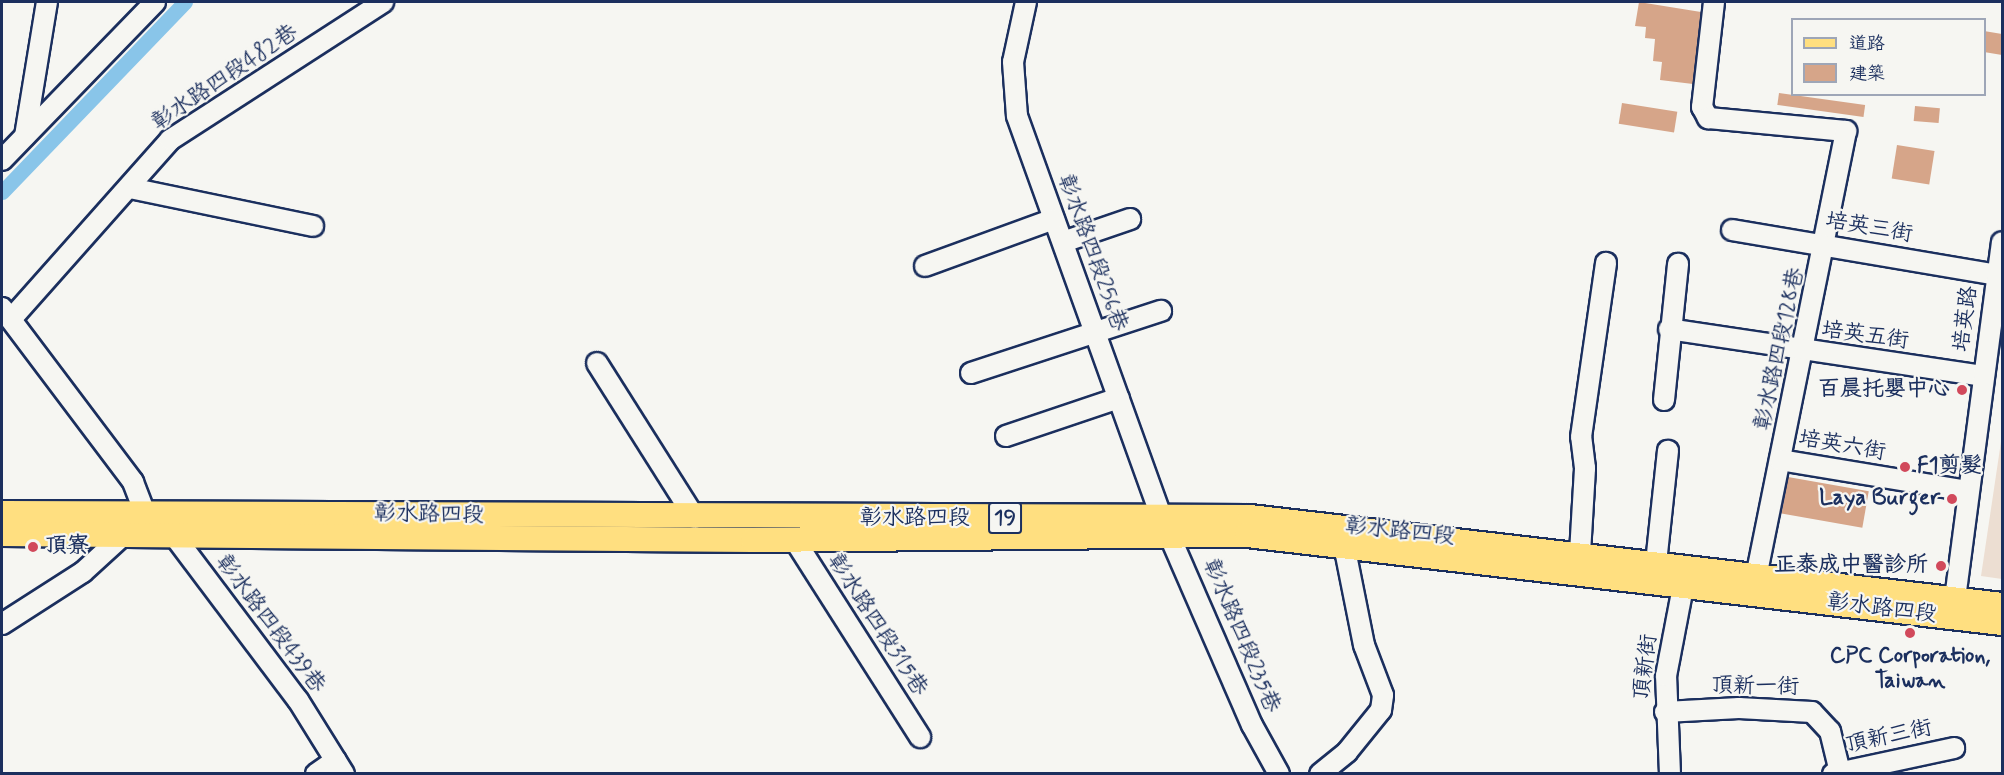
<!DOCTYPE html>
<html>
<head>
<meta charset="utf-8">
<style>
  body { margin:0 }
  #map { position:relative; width:2004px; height:775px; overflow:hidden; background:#f6f6f2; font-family:Mynerve,"LXGW WenKai TC",sans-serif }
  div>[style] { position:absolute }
  .built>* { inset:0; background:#ecded2 }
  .canal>* { height:15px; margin:-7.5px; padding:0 7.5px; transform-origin:7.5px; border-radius:7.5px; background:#89c5e9 }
  .building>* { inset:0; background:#d6a589; transform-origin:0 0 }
  .roads { filter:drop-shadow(2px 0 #1b2f5e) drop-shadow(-2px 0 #1b2f5e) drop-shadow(0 2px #1b2f5e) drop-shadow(0 -2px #1b2f5e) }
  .minor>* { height:20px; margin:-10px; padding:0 10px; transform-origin:10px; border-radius:10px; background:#f6f6f2 }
  .major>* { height:24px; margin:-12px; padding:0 12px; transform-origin:12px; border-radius:12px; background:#ffdf80 }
  .dots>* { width:16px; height:16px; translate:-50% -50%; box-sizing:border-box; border:3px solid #f6f6f2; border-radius:50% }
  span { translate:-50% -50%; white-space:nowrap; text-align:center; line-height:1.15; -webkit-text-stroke:4.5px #f6f6f2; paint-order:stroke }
  .shield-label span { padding:2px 4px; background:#f6f6f2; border:2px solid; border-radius:4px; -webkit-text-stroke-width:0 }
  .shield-label { font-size:21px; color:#1b2f5e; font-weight:700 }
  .street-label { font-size:22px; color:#1b2f5e }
  .poi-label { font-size:22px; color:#1b2f5e; font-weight:700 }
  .right { translate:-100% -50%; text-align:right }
  .left { translate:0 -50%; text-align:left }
  .frame { position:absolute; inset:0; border:3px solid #1b2f5e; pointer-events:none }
  .legend { position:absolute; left:1791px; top:18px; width:195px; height:78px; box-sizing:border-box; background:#f6f6f2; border:2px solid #9ea6b7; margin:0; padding:8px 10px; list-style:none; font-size:18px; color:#1b2f5e }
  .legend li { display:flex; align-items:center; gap:12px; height:30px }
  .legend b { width:30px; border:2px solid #9ea6b7 }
</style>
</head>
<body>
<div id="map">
  <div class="built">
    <div style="clip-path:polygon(2002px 435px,2002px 579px,1981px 576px)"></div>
  </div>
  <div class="canal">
    <div style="left:2px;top:192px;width:264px;rotate:-46.1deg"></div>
  </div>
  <div class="building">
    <div style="clip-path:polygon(1639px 2px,1701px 12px,1693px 84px,1660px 80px,1662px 62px,1653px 61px,1655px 39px,1645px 38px,1646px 27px,1635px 26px)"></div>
    <div style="clip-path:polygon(1984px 31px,2002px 34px,2002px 55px,1984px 52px)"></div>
    <div style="left:1779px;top:93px;width:87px;height:12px;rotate:8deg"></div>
    <div style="left:1622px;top:103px;width:56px;height:21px;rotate:9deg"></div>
    <div style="left:1915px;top:106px;width:25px;height:15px;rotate:5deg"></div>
    <div style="left:1897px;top:145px;width:38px;height:34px;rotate:9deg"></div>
    <div style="left:1788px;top:477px;width:82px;height:37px;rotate:10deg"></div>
  </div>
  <div class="roads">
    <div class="minor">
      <div style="left:1026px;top:2px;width:61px;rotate:102.2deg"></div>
      <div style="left:1013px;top:62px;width:54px;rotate:85.8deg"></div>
      <div style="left:1017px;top:116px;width:425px;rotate:70.2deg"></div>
      <div style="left:1161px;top:516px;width:228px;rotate:66.5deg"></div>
      <div style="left:1252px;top:725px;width:56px;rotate:61.1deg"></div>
      <div style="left:1714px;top:2px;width:106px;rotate:96.5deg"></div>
      <div style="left:1702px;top:107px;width:13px;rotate:61deg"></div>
      <div style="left:1708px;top:118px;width:139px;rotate:5.4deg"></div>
      <div style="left:1846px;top:131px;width:454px;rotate:101.4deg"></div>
      <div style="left:25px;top:136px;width:136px;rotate:-80.7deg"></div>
      <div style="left:2px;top:160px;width:220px;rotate:-45.9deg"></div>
      <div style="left:130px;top:188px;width:187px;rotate:11.7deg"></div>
      <div style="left:1732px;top:230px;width:269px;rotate:9.6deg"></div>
      <div style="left:1063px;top:242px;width:71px;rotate:-18.9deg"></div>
      <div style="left:925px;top:266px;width:137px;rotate:-20deg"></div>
      <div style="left:2px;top:308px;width:218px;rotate:53deg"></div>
      <div style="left:133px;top:482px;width:33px;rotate:69deg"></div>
      <div style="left:145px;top:513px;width:38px;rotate:39deg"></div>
      <div style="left:175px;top:537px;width:204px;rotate:53deg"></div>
      <div style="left:298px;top:700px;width:87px;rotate:58.1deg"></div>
      <div style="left:12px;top:318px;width:238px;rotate:-48.4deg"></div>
      <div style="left:170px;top:140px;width:254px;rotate:-32.9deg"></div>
      <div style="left:1669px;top:329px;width:317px;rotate:8.5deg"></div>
      <div style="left:597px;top:363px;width:183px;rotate:57.7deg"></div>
      <div style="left:971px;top:373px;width:200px;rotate:-18.1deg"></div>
      <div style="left:1664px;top:400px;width:137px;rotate:-84.1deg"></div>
      <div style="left:1006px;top:436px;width:119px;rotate:-18.6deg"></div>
      <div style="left:1780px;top:460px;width:190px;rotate:9.4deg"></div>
      <div style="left:794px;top:539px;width:235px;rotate:57.5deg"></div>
      <div style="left:1580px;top:553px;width:85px;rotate:-86.6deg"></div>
      <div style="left:1585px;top:468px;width:31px;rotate:-97deg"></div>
      <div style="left:1581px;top:437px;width:176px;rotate:-81.8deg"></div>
      <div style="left:1656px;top:563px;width:113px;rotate:-83.9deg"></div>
      <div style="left:1953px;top:614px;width:375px;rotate:-82.5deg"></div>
      <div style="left:2px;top:624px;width:96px;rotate:-32.7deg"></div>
      <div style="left:83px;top:572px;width:65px;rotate:-42.5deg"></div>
      <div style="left:1665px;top:712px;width:74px;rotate:-3.1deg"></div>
      <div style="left:1739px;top:708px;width:73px;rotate:3.1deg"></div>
      <div style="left:1812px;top:712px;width:26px;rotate:47deg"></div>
      <div style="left:1830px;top:731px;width:42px;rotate:76.3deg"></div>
      <div style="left:316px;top:774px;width:24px;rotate:-35deg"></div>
      <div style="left:1320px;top:774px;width:35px;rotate:-39deg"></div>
      <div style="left:1347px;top:752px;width:54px;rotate:-51deg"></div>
      <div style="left:1381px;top:710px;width:15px;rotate:-82deg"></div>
      <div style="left:1383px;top:695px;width:53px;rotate:-110.8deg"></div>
      <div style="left:1364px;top:645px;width:102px;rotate:-101.3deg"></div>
      <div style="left:1670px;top:774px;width:98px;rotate:-92.3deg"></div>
      <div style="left:1666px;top:676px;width:107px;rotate:-79.2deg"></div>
      <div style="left:1833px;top:774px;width:124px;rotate:-12.1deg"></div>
    </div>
    <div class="major">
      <div style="left:2px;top:513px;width:1248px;rotate:0.18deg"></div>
      <div style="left:1250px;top:517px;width:757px;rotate:6.67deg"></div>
      <div style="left:2px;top:534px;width:751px;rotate:0.46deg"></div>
      <div style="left:753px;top:540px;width:494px;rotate:-0.6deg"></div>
      <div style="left:1247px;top:535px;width:760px;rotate:6.65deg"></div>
    </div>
  </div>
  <div class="dots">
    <div style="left:1962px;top:390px;background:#d1495b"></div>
    <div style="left:1905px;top:467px;background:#d1495b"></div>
    <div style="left:1952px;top:499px;background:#d1495b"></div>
    <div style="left:33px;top:547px;background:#d1495b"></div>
    <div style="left:1941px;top:566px;background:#d1495b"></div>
    <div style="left:1910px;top:633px;background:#d1495b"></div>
  </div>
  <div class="shield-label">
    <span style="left:1005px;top:518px">19</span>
  </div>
  <div class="street-label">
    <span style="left:225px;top:78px;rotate:-34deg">彰水路四段482巷</span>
    <span style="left:1869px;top:228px;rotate:10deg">培英三街</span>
    <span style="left:1092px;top:253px;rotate:70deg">彰水路四段256巷</span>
    <span style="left:1966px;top:319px;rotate:-82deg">培英路</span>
    <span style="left:1865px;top:336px;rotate:8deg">培英五街</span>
    <span style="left:1780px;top:349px;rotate:-78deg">彰水路四段128巷</span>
    <span style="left:1842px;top:446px;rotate:10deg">培英六街</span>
    <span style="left:429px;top:515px;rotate:1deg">彰水路四段</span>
    <span style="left:915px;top:519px">彰水路四段</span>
    <span style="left:1400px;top:532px;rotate:6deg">彰水路四段</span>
    <span style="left:1882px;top:609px;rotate:7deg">彰水路四段</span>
    <span style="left:270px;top:624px;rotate:53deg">彰水路四段439巷</span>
    <span style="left:877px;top:625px;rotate:57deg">彰水路四段315巷</span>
    <span style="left:1241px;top:636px;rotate:67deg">彰水路四段235巷</span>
    <span style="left:1646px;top:667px;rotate:-83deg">頂新街</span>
    <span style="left:1755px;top:687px;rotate:1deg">頂新一街</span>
    <span style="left:1889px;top:737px;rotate:-12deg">頂新三街</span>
  </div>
  <div class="poi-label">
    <span class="right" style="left:1950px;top:390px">百晨托嬰中心</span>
    <span class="left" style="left:1917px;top:467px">F1剪髮</span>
    <span class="right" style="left:1940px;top:499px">Laya Burger</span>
    <span class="left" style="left:45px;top:547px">頂寮</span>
    <span class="right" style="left:1928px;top:566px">正泰成中醫診所</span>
    <span style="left:1910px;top:669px">CPC Corporation,<br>Taiwan</span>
  </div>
  <div class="frame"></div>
  <ul class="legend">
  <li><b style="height:8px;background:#ffdf80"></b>道路</li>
  <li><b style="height:16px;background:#d6a589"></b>建築</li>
  </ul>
</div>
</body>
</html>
